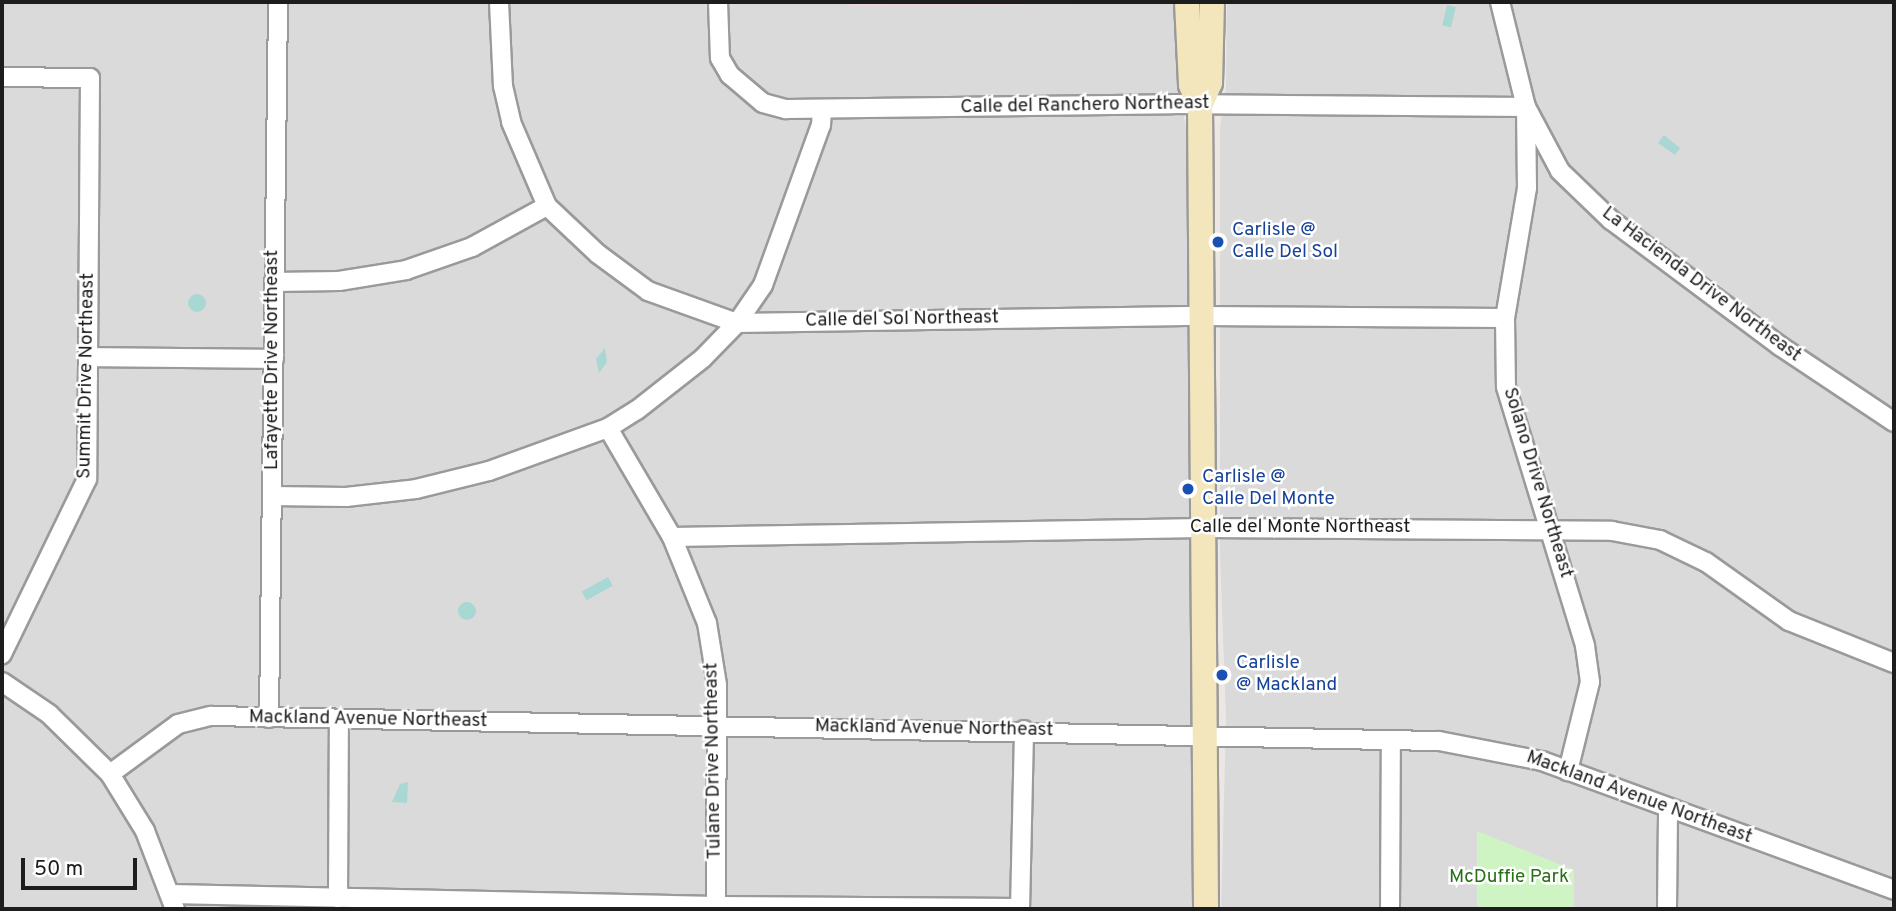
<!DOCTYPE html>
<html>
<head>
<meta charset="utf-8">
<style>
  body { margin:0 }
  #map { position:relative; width:1896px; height:911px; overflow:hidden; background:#ede7e4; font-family:Overpass,sans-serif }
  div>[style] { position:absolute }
  .residential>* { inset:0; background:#dbdada }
  .commercial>* { inset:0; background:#edd4db }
  .park>* { inset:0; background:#cef4c4 }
  .water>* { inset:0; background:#a8d7d4; transform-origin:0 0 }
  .round { border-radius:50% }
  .roads { filter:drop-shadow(2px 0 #9a9a9a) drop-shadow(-2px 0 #9a9a9a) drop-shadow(0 2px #9a9a9a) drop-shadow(0 -2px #9a9a9a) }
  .minor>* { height:18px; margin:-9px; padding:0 9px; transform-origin:9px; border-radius:9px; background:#fff }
  .secondary>* { height:24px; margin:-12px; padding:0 12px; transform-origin:12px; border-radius:12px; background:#f3e6bc }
  .dots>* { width:19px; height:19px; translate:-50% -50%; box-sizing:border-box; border:4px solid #fff; border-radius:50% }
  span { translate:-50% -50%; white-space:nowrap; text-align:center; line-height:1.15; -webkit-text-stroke:5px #fff; paint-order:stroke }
  .street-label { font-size:19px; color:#1d1d1d }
  .transit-label { font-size:19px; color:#164399 }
  .left { translate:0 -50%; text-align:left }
  .park-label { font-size:19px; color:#287016 }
  .frame { position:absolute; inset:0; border:4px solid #1d1d1d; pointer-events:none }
  .scale { position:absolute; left:21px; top:858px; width:116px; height:32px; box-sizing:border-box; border:4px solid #1d1d1d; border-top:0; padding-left:9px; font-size:21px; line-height:24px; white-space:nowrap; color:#1d1d1d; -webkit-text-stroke:5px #fff; paint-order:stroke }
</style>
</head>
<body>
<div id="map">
  <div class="residential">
    <div style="clip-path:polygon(2px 2px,1175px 3px,1176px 73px,1186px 128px,1196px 909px,2px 909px)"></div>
    <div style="clip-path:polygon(1227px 2px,1894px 2px,1894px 909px,1221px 909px,1226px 720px,1220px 554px,1220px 128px,1226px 87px)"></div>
  </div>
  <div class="commercial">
    <div style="clip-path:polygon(846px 2px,1175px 2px,1175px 3px,850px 6px)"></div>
  </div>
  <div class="park">
    <div style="clip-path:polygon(1477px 831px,1574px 870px,1574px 909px,1477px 909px)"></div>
  </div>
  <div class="water">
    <div style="left:1447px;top:5px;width:9px;height:21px;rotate:13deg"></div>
    <div style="clip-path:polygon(1664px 135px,1680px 148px,1675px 155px,1658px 143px)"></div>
    <div class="round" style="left:188px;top:294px;width:18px;height:18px"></div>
    <div style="clip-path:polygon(605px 348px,607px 362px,599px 373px,596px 359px)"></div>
    <div style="left:608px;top:577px;width:10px;height:30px;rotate:61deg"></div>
    <div class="round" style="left:458px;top:602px;width:18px;height:18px"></div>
    <div style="clip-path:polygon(408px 782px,407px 803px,392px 802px,400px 784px)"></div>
  </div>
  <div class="roads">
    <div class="minor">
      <div style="left:499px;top:2px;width:84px;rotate:87.3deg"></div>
      <div style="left:503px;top:86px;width:37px;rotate:77deg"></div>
      <div style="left:511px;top:122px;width:91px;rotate:66.8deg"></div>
      <div style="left:547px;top:206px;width:70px;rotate:43.3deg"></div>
      <div style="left:598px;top:254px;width:62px;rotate:36.5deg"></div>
      <div style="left:648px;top:291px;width:95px;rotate:19.8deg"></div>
      <div style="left:737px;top:323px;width:466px;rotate:-0.9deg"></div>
      <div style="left:1203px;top:316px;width:302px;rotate:0.4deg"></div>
      <div style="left:718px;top:2px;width:56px;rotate:88deg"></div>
      <div style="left:720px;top:58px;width:20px;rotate:60deg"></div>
      <div style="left:730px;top:75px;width:43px;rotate:40.3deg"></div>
      <div style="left:763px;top:103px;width:24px;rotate:15deg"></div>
      <div style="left:786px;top:109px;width:387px;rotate:-0.7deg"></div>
      <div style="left:1173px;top:104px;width:353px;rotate:0.5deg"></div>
      <div style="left:1526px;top:107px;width:81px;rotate:89.3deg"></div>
      <div style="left:1527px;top:188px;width:132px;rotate:99.6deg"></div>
      <div style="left:1505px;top:318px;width:69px;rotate:89.2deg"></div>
      <div style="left:1506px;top:387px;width:271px;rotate:73deg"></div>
      <div style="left:1585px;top:646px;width:36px;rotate:82deg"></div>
      <div style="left:1590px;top:682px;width:92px;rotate:103.9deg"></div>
      <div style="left:1500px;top:2px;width:108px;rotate:76.1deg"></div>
      <div style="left:1526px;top:107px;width:72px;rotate:62deg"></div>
      <div style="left:1560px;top:171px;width:71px;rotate:43.9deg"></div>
      <div style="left:1611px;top:220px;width:211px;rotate:36.7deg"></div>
      <div style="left:1780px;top:346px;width:137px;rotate:33.7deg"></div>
      <div style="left:2px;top:77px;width:88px;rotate:0.7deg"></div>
      <div style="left:90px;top:78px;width:401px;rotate:90.4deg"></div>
      <div style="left:87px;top:479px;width:195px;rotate:115.9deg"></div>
      <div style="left:274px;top:282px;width:65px;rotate:-0.9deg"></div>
      <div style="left:339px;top:281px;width:68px;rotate:-9.3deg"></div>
      <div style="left:406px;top:270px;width:70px;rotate:-19.2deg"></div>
      <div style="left:472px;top:247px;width:85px;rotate:-28.7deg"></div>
      <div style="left:89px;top:357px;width:185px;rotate:0.6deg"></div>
      <div style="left:608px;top:428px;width:126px;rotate:59.6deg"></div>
      <div style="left:672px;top:537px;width:93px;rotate:67.9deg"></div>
      <div style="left:707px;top:623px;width:63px;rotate:80.8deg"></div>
      <div style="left:717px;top:685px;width:224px;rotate:90.3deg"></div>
      <div style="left:272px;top:496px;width:74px;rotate:0.8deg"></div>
      <div style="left:346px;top:497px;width:70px;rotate:-6.5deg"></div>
      <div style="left:416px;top:489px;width:75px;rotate:-13.9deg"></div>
      <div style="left:489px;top:471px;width:127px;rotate:-19.9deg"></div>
      <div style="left:608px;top:428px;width:34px;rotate:-32deg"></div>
      <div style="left:637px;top:410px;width:84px;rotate:-38.2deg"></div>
      <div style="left:703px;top:358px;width:49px;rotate:-45.8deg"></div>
      <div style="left:737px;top:323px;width:46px;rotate:-55.6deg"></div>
      <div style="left:763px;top:285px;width:170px;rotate:-70.1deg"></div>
      <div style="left:821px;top:125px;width:16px;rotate:-86deg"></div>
      <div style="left:672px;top:537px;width:532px;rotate:-0.97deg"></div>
      <div style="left:1204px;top:528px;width:408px;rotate:0.4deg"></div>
      <div style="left:1612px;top:531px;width:49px;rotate:10.6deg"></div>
      <div style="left:1660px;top:540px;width:51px;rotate:25.6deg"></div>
      <div style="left:1706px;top:562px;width:102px;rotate:35.4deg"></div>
      <div style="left:1789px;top:621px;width:113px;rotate:21.8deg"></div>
      <div style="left:2px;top:682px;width:57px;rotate:34.2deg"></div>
      <div style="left:49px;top:714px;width:86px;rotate:44.5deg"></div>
      <div style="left:110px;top:774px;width:67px;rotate:58.4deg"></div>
      <div style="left:145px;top:831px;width:84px;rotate:69deg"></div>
      <div style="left:269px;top:718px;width:716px;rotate:-89.28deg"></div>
      <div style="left:110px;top:774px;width:84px;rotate:-36.3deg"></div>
      <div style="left:178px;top:724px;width:34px;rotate:-14deg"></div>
      <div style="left:211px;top:716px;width:1228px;rotate:1.17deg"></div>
      <div style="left:1439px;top:741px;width:105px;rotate:11deg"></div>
      <div style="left:1542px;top:761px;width:375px;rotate:20.1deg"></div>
      <div style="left:171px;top:894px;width:545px;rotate:1.26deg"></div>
      <div style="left:716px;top:906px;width:304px;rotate:0.4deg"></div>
      <div style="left:338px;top:898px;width:177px;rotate:-89.7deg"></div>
      <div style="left:1020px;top:909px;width:179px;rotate:-88.7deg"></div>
      <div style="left:1390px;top:909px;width:167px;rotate:-89.7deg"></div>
      <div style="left:1667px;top:909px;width:100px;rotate:-89.4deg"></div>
    </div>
    <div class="secondary">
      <div style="left:1187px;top:2px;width:83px;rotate:87.2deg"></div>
      <div style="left:1191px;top:85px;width:23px;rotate:67deg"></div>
      <div style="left:1200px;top:106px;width:803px;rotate:89.57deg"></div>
      <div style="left:1200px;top:106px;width:25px;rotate:-67deg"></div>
      <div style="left:1210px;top:83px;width:81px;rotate:-88.6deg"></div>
    </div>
  </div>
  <div class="dots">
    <div style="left:1218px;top:242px;background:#1a4fb4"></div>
    <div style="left:1188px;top:489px;background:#1a4fb4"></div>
    <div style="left:1222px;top:675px;background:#1a4fb4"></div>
  </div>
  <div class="street-label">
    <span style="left:1085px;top:106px;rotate:-1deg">Calle del Ranchero Northeast</span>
    <span style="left:1701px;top:285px;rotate:37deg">La Hacienda Drive Northeast</span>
    <span style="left:902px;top:320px;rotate:-1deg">Calle del Sol Northeast</span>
    <span style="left:273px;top:360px;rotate:-90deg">Lafayette Drive Northeast</span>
    <span style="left:87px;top:376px;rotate:-89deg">Summit Drive Northeast</span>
    <span style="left:1537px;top:483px;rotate:73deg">Solano Drive Northeast</span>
    <span style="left:1300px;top:528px">Calle del Monte Northeast</span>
    <span style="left:368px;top:720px;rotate:1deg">Mackland Avenue Northeast</span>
    <span style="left:934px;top:729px;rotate:1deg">Mackland Avenue Northeast</span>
    <span style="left:714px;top:761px;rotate:-91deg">Tulane Drive Northeast</span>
    <span style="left:1639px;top:798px;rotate:20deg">Mackland Avenue Northeast</span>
  </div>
  <div class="transit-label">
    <span class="left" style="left:1232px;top:242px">Carlisle @<br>Calle Del Sol</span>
    <span class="left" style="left:1202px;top:489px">Carlisle @<br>Calle Del Monte</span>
    <span class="left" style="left:1236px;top:675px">Carlisle<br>@ Mackland</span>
  </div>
  <div class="park-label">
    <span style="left:1509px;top:878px">McDuffie Park</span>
  </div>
  <div class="frame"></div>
  <div class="scale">50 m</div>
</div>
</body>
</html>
